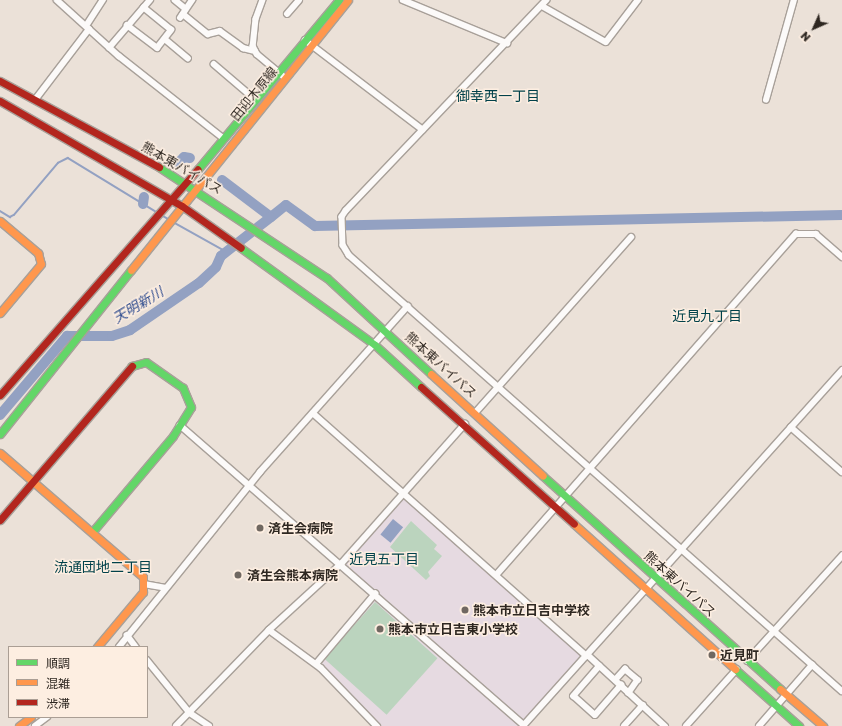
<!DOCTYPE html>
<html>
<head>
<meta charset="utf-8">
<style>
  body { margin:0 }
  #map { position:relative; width:842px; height:726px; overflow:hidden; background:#ebe1d8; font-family:"Golos Text","Noto Sans JP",sans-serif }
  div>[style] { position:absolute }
  .education>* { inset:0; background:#e6dae1 }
  .green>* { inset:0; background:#bbd4be; transform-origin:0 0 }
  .water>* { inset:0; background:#93a1c2; transform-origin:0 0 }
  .stream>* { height:1.5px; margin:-0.75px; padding:0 0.75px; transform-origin:0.75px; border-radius:0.75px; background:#93a1c2 }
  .river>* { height:10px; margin:-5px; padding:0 5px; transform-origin:5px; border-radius:5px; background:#93a1c2 }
  .roads { filter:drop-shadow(1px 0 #a8a099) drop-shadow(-1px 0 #a8a099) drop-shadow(0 1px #a8a099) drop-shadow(0 -1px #a8a099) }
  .street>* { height:5.5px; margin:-2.75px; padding:0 2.75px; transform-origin:2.75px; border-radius:2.75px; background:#fcfaf9 }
  .fast>* { height:7px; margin:-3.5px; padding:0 3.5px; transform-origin:3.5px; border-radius:3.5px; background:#63d668 }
  .slow>* { height:7px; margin:-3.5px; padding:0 3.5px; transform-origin:3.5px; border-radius:3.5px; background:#ff974d }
  .jam>* { height:7px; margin:-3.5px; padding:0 3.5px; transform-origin:3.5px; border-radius:3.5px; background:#b3261e }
  .dots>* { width:11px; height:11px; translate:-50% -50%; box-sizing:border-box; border:2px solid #fdeee1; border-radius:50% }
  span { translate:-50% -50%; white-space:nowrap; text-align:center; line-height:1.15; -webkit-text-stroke:3px #fdeee1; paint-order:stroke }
  .street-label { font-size:13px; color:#2e2721 }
  .poi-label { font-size:13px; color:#2e2721; font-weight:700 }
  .left { translate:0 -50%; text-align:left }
  .neighbourhood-label { font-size:14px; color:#00414a }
  .water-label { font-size:14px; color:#2f4c8e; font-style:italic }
  .legend { position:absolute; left:8px; top:646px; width:140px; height:72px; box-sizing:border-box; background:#fdeee1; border:1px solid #aa9e94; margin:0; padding:5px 7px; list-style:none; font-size:12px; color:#2e2721 }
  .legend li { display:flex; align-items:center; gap:8px; height:20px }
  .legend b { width:20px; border:1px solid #aa9e94 }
  .north { position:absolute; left:794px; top:8px; width:40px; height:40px; -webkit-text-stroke:3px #fdeee1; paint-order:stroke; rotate:225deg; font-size:11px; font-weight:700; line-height:16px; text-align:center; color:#2e2721 }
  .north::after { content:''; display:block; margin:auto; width:14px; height:18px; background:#2e2721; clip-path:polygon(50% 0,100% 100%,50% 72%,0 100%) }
</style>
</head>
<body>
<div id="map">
  <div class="education">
    <div style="clip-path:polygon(404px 492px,587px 656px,523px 726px,377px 726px,316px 664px,375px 594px,341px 564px)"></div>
  </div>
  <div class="green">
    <div style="clip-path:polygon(411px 521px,437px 545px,434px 549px,442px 556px,428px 572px,430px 576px,426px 580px,390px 547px)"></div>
    <div style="left:375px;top:602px;width:84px;height:76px;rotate:42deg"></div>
  </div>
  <div class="water">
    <div style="left:393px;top:519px;width:13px;height:20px;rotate:39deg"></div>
  </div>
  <div class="stream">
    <div style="left:0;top:211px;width:12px;rotate:31deg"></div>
    <div style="left:10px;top:217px;width:4px;rotate:-27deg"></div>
    <div style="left:14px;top:215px;width:68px;rotate:-49.8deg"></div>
    <div style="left:58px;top:163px;width:11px;rotate:-27deg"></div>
    <div style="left:68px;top:158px;width:105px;rotate:31.4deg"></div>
    <div style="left:163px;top:216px;width:8px;rotate:30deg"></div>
    <div style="left:173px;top:222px;width:62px;rotate:29.1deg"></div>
  </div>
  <div class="river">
    <div style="left:176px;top:165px;width:11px;rotate:-45deg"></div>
    <div style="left:184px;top:157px;width:6px;rotate:9deg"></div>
    <div style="left:222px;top:180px;width:61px;rotate:37.1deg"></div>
    <div style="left:271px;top:217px;width:19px;rotate:-39deg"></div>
    <div style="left:286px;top:205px;width:36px;rotate:36deg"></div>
    <div style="left:315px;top:226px;width:527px;rotate:-1.2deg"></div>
    <div style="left:143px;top:204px;width:7px;rotate:-82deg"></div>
    <div style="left:0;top:415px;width:104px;rotate:-49.7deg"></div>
    <div style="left:67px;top:336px;width:45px"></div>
    <div style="left:112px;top:336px;width:19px;rotate:-18deg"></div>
    <div style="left:130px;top:330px;width:83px;rotate:-34.3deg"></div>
    <div style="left:199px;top:283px;width:23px;rotate:-43deg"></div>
    <div style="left:216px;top:267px;width:12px;rotate:-66deg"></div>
    <div style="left:221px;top:256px;width:63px;rotate:-38deg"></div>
  </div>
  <div class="roads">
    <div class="street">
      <div style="left:57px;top:0;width:84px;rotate:42.1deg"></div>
      <div style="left:119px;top:56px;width:131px;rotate:38.2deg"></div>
      <div style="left:175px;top:0;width:14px;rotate:39deg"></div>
      <div style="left:263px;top:0;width:20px;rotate:110deg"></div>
      <div style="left:256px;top:19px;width:27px;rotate:96deg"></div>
      <div style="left:253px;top:46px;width:9px;rotate:63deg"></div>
      <div style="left:257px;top:54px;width:35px;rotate:40deg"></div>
      <div style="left:403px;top:0;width:113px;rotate:22.5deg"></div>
      <div style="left:547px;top:0;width:291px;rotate:133.6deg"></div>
      <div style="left:346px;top:211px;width:7px;rotate:124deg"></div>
      <div style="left:342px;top:217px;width:28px;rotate:88deg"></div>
      <div style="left:343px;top:245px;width:12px;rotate:59deg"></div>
      <div style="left:349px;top:255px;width:658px;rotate:41.49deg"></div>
      <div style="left:542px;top:6px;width:73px;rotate:29.4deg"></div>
      <div style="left:606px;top:42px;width:53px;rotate:-52.7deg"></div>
      <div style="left:183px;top:14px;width:32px;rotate:39deg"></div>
      <div style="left:208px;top:34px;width:12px;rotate:-14deg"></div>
      <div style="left:220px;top:31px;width:29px;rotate:36deg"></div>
      <div style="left:243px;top:48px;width:12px;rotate:14deg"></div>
      <div style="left:287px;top:14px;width:18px;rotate:-49deg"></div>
      <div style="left:180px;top:18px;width:22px;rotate:-56deg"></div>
      <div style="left:127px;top:25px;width:38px;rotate:37deg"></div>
      <div style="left:157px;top:48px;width:23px;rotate:-52deg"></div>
      <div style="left:171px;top:30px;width:35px;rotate:-141deg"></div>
      <div style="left:86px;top:26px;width:31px;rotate:-57deg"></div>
      <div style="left:165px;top:39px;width:30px;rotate:40deg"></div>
      <div style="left:305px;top:40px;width:148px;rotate:37.3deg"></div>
      <div style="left:109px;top:48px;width:63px;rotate:-49.5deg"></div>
      <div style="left:214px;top:64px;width:55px;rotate:40.6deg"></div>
      <div style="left:35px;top:100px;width:89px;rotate:-52.7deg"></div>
      <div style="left:766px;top:100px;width:104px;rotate:-74.4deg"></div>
      <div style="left:313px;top:413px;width:366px;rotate:41.6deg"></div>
      <div style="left:475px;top:413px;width:235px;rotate:-48.4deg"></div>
      <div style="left:180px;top:425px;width:456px;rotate:41.1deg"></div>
      <div style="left:791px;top:427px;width:68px;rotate:41.4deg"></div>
      <div style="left:497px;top:574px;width:453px;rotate:-48.7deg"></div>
      <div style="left:796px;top:234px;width:20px"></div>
      <div style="left:816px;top:234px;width:35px;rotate:41deg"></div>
      <div style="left:144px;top:584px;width:22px;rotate:10deg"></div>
      <div style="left:269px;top:630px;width:64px;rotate:36.2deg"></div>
      <div style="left:321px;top:668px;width:81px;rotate:46deg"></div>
      <div style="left:127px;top:635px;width:15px;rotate:53deg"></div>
      <div style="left:119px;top:647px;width:225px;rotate:-51.1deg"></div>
      <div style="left:260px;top:472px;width:222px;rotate:-48.3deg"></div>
      <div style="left:588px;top:655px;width:105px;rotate:42.7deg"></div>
      <div style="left:147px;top:660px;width:68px;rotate:50.9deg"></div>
      <div style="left:190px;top:713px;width:23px;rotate:34deg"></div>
      <div style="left:747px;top:661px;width:142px;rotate:-47.9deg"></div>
      <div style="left:316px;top:664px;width:92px;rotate:-49.9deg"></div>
      <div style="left:600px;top:666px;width:40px;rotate:131deg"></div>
      <div style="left:574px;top:696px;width:28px;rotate:42deg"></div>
      <div style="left:595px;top:715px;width:40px;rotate:-49deg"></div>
      <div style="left:615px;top:680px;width:15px;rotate:-48deg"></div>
      <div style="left:625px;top:669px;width:17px;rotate:40deg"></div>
      <div style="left:638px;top:680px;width:16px;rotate:125deg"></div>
      <div style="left:35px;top:726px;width:15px;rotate:-37deg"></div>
      <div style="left:176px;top:726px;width:134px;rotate:-45.9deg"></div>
      <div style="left:269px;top:630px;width:98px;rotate:-42.5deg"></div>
      <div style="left:341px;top:564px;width:187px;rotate:-48.5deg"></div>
      <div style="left:523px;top:726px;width:478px;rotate:-48.1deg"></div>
      <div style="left:624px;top:726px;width:28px;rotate:-48deg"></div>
      <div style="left:686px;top:726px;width:76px;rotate:-48.2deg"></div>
      <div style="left:759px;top:726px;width:81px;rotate:-49deg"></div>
    </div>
    <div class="fast">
      <div style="left:159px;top:167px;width:201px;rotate:33.5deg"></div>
      <div style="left:327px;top:278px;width:142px;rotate:42.7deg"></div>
      <div style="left:198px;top:169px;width:220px;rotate:-50.2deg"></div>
      <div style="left:241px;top:248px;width:165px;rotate:35.9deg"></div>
      <div style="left:375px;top:345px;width:62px;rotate:42.4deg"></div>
      <div style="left:0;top:434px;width:210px;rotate:-51.4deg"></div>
      <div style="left:543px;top:476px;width:319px;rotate:41.9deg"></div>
      <div style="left:93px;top:531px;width:124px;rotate:-49.9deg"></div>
      <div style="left:173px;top:436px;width:34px;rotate:-58deg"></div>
      <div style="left:191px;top:407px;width:21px;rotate:-113deg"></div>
      <div style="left:183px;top:388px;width:45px;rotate:-144.9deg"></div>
      <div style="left:146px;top:362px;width:15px;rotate:164deg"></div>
      <div style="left:735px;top:669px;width:86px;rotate:41.7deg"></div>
    </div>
    <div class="slow">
      <div style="left:0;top:221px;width:50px;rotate:40.1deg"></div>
      <div style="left:38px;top:253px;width:11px;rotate:75deg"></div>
      <div style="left:41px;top:264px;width:64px;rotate:129.9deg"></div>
      <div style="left:131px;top:270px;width:346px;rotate:-51.2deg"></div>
      <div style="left:431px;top:374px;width:151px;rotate:42.3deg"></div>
      <div style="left:0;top:453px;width:189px;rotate:40.9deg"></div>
      <div style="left:143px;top:577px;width:15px;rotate:90deg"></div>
      <div style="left:143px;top:592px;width:72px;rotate:129.9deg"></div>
      <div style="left:574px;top:524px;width:217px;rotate:42deg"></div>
      <div style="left:780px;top:689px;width:57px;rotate:40.7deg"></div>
      <div style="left:19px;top:726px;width:15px;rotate:-37deg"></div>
    </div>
    <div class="jam">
      <div style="left:0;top:81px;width:181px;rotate:28.4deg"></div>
      <div style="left:0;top:101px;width:210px;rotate:30deg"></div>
      <div style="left:182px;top:206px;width:72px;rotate:35.4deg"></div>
      <div style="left:421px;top:387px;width:205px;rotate:41.8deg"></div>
      <div style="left:0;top:395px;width:300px;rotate:-48.8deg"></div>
      <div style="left:0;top:520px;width:203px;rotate:-49.4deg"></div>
    </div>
  </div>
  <div class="dots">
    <div style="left:260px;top:528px;background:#706861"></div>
    <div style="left:238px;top:575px;background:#706861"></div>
    <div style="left:465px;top:610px;background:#706861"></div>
    <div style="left:380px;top:629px;background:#706861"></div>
    <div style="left:712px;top:655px;background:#706861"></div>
  </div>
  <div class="street-label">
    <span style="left:254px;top:94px;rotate:-51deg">田迎木原線</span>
    <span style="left:182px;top:168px;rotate:30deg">熊本東バイパス</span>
    <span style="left:441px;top:365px;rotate:42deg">熊本東バイパス</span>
    <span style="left:680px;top:584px;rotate:42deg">熊本東バイパス</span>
  </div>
  <div class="poi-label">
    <span class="left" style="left:268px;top:528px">済生会病院</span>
    <span class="left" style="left:247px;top:575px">済生会熊本病院</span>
    <span class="left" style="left:473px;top:610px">熊本市立日吉中学校</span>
    <span class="left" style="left:388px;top:629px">熊本市立日吉東小学校</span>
    <span class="left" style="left:720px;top:655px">近見町</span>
  </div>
  <div class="neighbourhood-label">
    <span style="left:498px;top:96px">御幸西一丁目</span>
    <span style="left:707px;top:316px">近見九丁目</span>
    <span style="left:384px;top:559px">近見五丁目</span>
    <span style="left:103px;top:567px">流通団地二丁目</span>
  </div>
  <div class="water-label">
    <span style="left:138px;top:305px;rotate:-31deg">天明新川</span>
  </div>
  <ul class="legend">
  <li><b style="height:5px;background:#63d668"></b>順調</li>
  <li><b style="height:5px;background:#ff974d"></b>混雑</li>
  <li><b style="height:5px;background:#b3261e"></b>渋滞</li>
  </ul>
  <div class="north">N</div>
</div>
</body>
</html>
